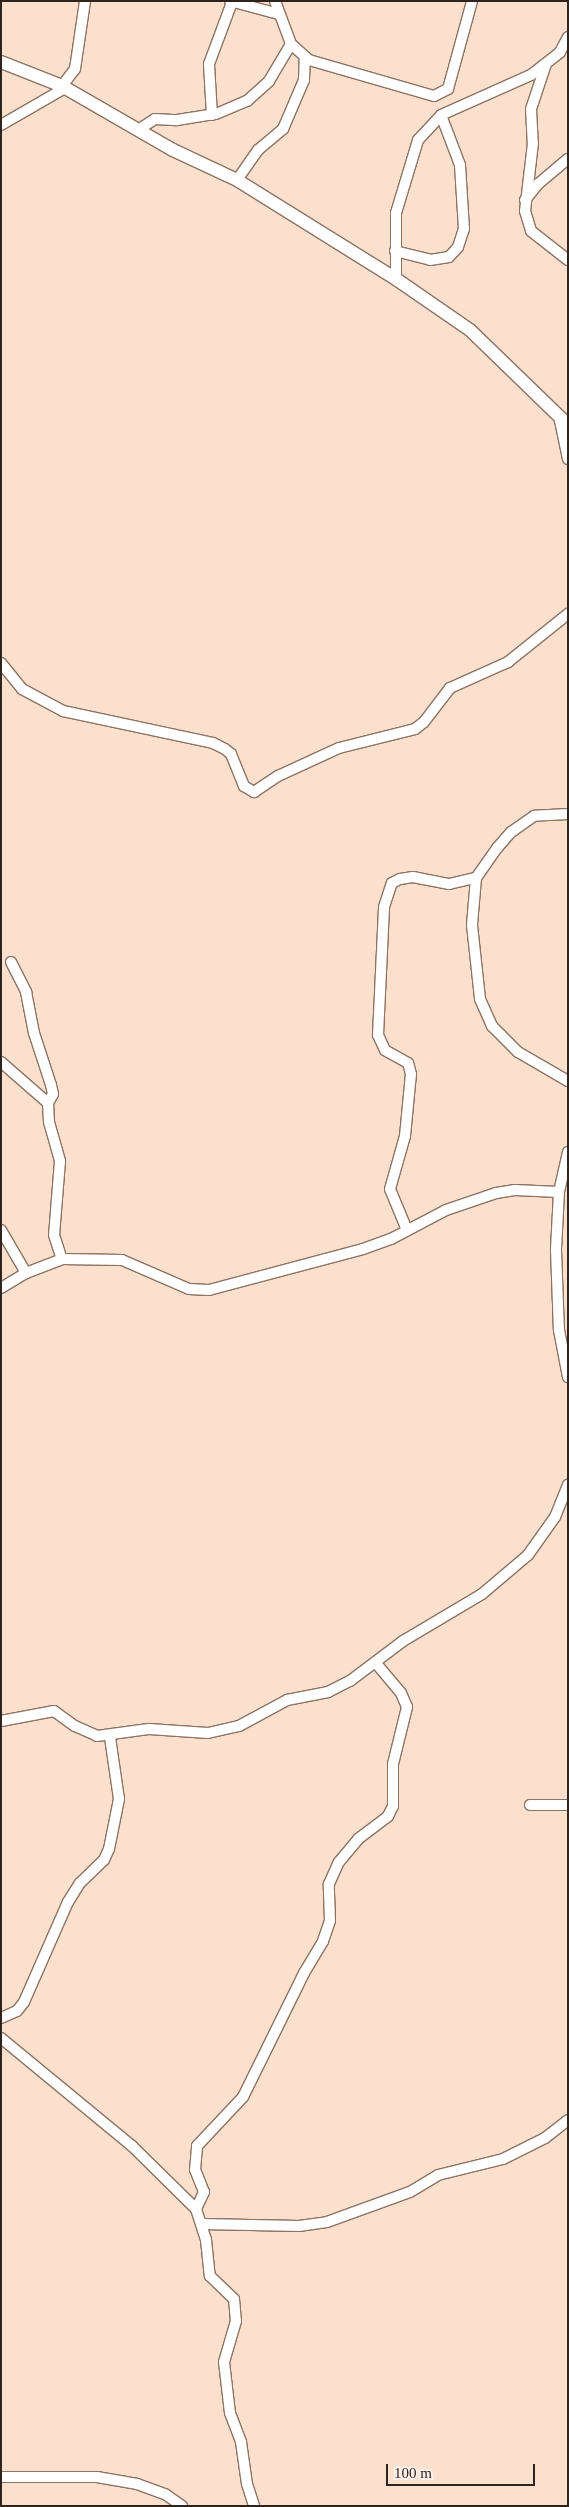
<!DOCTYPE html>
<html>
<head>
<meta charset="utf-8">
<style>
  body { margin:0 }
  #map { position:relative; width:569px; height:2507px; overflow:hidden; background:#fce0ce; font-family:"Times New Roman",serif }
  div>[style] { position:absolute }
  .roads { filter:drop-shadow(1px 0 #8c7362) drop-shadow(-1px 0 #8c7362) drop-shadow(0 1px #8c7362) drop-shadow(0 -1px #8c7362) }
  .minor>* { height:10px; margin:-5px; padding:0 5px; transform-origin:5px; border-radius:5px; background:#fff }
  .tertiary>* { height:12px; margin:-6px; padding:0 6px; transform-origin:6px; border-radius:6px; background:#fff }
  span { translate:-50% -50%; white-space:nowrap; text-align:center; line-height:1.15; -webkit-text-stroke:4px #fdf1ea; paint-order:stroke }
  .frame { position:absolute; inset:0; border:2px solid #2e241d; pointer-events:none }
  .scale { position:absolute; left:386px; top:2464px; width:149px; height:22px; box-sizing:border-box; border:2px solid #2e241d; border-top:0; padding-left:6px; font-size:15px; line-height:18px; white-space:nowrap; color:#2e241d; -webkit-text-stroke:4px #fdf1ea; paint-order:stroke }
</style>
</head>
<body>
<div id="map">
  <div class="roads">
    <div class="minor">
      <div style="left:230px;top:1px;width:51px;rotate:14.9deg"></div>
      <div style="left:275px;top:1px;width:46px;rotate:69.6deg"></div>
      <div style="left:291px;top:44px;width:24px;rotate:42deg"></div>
      <div style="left:309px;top:60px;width:130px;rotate:16.1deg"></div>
      <div style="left:434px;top:96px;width:16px;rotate:-27deg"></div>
      <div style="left:448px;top:89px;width:91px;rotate:-74.7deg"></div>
      <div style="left:546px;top:64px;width:47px;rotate:108.4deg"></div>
      <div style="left:531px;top:109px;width:34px;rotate:87deg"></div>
      <div style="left:533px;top:143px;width:68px;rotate:96.7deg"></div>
      <div style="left:525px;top:211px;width:21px;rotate:73deg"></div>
      <div style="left:531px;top:231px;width:47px;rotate:38.1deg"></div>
      <div style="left:62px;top:86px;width:21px;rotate:-53deg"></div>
      <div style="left:75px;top:69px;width:69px;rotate:-81.6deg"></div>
      <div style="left:212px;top:115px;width:51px;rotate:-93.4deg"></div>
      <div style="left:209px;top:64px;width:66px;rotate:-69.6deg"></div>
      <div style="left:1px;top:125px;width:74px;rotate:-30deg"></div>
      <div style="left:138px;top:130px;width:20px;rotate:-33deg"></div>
      <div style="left:155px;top:119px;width:22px;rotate:3deg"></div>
      <div style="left:177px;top:120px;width:39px;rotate:-9deg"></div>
      <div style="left:216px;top:114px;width:34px;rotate:-23deg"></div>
      <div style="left:247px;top:101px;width:30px;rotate:-42deg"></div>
      <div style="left:269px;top:81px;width:43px;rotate:-59.3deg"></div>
      <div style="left:237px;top:180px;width:37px;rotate:-55deg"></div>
      <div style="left:258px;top:150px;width:33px;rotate:-40deg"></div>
      <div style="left:283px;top:129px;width:53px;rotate:-66.8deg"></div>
      <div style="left:304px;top:80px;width:23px;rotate:-88deg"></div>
      <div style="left:525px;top:200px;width:21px;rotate:-51deg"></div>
      <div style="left:538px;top:184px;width:39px;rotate:-40deg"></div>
      <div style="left:395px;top:251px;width:36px;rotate:14deg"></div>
      <div style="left:430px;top:260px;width:19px;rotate:-9deg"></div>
      <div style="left:449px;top:257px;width:13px;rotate:-48deg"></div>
      <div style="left:458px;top:247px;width:19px;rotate:-72deg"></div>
      <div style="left:464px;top:229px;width:64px;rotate:-93.6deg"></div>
      <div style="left:460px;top:165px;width:53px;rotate:-110.8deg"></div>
      <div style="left:396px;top:279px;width:66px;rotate:-90deg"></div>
      <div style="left:396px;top:213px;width:76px;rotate:-73.2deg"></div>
      <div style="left:418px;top:140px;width:34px;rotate:-47deg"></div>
      <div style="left:441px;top:115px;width:98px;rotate:-24deg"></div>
      <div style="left:531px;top:75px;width:37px;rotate:-38deg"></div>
      <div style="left:560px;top:52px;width:17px;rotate:-62deg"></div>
      <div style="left:559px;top:416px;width:44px;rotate:78.2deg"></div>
      <div style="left:1px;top:663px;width:33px;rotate:51deg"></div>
      <div style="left:22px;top:689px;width:47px;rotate:28.2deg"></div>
      <div style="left:63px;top:711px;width:153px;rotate:12deg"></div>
      <div style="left:213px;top:743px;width:13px;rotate:27deg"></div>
      <div style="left:225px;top:749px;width:8px;rotate:40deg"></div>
      <div style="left:231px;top:754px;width:35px;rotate:68deg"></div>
      <div style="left:244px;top:786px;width:12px;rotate:31deg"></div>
      <div style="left:254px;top:792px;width:29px;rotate:-34deg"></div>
      <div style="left:278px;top:776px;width:67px;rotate:-24.7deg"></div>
      <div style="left:339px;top:748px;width:78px;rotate:-14deg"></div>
      <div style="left:415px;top:729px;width:11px;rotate:-38deg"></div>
      <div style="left:424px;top:722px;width:43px;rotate:-52.6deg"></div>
      <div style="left:450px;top:688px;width:64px;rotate:-24.1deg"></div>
      <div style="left:508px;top:662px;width:77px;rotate:-38.7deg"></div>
      <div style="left:568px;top:814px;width:34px;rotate:177deg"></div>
      <div style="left:534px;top:816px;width:28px;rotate:145deg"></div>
      <div style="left:511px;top:832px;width:21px;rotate:131deg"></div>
      <div style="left:497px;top:848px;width:37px;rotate:125deg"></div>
      <div style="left:476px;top:878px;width:47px;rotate:94.9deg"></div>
      <div style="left:472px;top:925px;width:74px;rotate:83.8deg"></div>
      <div style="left:480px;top:999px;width:30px;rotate:66deg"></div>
      <div style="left:492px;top:1026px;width:37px;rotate:45deg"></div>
      <div style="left:518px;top:1052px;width:58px;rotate:30.1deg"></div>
      <div style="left:11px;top:962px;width:34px;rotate:63deg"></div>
      <div style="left:26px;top:992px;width:42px;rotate:79deg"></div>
      <div style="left:34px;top:1033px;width:55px;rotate:71.9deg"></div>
      <div style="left:51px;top:1085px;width:9px;rotate:77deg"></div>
      <div style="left:53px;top:1094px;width:10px;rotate:119deg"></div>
      <div style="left:1px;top:1062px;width:62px;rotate:41.1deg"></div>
      <div style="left:48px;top:1103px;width:19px;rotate:87deg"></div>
      <div style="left:49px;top:1122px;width:41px;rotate:74.2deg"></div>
      <div style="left:60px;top:1161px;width:74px;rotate:94.6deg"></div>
      <div style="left:54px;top:1235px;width:25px;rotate:72deg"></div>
      <div style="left:62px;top:1259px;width:60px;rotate:1deg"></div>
      <div style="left:122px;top:1260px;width:73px;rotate:23.4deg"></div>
      <div style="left:189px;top:1289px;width:20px;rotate:3deg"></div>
      <div style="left:209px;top:1290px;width:159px;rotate:-14.9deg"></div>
      <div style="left:363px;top:1249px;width:30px;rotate:-20deg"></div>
      <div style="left:391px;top:1239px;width:62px;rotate:-27.8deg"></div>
      <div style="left:446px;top:1210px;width:53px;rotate:-18.8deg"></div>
      <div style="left:496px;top:1193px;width:19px;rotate:-9deg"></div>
      <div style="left:515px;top:1190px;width:44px;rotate:2.6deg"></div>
      <div style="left:568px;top:1152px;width:41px;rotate:102.7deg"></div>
      <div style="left:559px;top:1192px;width:58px;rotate:93deg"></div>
      <div style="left:556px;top:1250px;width:80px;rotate:87.9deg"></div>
      <div style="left:559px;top:1330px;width:48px;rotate:79.2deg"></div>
      <div style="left:1px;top:1230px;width:50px;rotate:59.8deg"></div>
      <div style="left:407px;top:1230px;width:44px;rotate:-112.5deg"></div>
      <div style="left:390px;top:1189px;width:55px;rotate:-74.2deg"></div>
      <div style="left:405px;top:1136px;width:62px;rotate:-84.5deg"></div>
      <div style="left:411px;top:1074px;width:11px;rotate:-105deg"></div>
      <div style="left:408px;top:1063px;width:26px;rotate:-151deg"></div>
      <div style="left:385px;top:1050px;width:17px;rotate:-115deg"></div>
      <div style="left:378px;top:1035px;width:128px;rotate:-87.3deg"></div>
      <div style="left:384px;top:907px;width:25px;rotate:-72deg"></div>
      <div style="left:392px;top:883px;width:9px;rotate:-27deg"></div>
      <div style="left:400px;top:879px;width:13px;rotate:-9deg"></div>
      <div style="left:413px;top:877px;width:37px;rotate:11deg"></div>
      <div style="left:449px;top:884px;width:28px;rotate:-13deg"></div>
      <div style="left:1px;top:1288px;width:29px;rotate:-31deg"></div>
      <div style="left:26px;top:1273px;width:39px;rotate:-21deg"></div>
      <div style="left:1px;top:1721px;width:54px;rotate:-10.7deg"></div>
      <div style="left:54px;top:1711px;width:26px;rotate:36deg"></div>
      <div style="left:75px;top:1726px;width:24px;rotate:24deg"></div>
      <div style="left:97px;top:1736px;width:52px;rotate:-7.7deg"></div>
      <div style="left:149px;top:1729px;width:59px;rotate:3.9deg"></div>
      <div style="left:208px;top:1733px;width:32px;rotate:-13deg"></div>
      <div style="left:239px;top:1726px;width:55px;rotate:-28.4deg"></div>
      <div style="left:287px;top:1700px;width:42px;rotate:-11deg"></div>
      <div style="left:328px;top:1692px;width:25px;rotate:-27deg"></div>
      <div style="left:350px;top:1681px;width:66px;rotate:-37deg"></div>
      <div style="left:403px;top:1641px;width:92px;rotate:-30.7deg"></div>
      <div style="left:482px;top:1594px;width:60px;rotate:-40.3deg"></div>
      <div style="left:528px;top:1555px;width:47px;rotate:-54.6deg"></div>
      <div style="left:555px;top:1517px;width:35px;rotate:-68deg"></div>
      <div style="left:530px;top:1805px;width:38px"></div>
      <div style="left:1px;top:2018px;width:17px;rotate:-24deg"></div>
      <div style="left:17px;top:2011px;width:11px;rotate:-52deg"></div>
      <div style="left:24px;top:2002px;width:109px;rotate:-66.3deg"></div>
      <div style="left:68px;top:1902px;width:22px;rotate:-58deg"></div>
      <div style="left:80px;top:1883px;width:33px;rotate:-44deg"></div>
      <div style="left:104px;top:1860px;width:12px;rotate:-66deg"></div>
      <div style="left:109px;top:1849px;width:51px;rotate:-78.7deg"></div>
      <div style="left:119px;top:1799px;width:63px;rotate:-98.3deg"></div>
      <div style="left:1px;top:2038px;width:170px;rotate:39.5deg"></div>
      <div style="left:132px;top:2146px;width:90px;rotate:44.5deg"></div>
      <div style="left:196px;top:2209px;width:33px;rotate:72deg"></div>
      <div style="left:206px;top:2240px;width:36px;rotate:84deg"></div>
      <div style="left:210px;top:2276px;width:33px;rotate:44deg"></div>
      <div style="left:234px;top:2299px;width:22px;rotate:85deg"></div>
      <div style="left:236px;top:2321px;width:43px;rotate:106.3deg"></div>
      <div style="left:224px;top:2362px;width:51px;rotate:83.3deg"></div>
      <div style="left:230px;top:2413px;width:31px;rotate:69deg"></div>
      <div style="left:241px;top:2442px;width:42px;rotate:81.9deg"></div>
      <div style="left:247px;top:2484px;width:23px;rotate:72deg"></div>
      <div style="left:196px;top:2209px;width:19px;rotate:-65deg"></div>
      <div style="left:204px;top:2192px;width:24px;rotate:-112deg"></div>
      <div style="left:195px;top:2170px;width:24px;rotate:-85deg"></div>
      <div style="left:197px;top:2146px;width:67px;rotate:-46.8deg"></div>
      <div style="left:243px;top:2097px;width:138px;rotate:-63.8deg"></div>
      <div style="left:304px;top:1973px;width:37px;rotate:-59deg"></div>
      <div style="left:323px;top:1941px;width:21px;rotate:-71deg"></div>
      <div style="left:330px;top:1921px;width:37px;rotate:-92deg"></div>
      <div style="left:329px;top:1884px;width:24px;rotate:-66deg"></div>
      <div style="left:339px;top:1862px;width:30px;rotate:-50deg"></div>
      <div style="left:358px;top:1839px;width:38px;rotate:-37deg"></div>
      <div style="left:388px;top:1816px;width:11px;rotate:-63deg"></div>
      <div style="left:393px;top:1806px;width:42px;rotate:-90deg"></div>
      <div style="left:393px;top:1764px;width:59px;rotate:-76.2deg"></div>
      <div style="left:407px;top:1707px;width:15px;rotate:-113deg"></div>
      <div style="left:401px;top:1693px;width:39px;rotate:-130deg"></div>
      <div style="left:202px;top:2224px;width:97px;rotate:1.2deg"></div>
      <div style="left:299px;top:2226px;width:28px;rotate:-8deg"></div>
      <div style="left:327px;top:2222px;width:88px;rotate:-19.9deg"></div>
      <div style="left:410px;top:2192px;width:33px;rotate:-31deg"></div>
      <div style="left:438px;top:2175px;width:67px;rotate:-13.8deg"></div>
      <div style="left:503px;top:2159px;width:47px;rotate:-26.6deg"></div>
      <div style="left:545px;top:2138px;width:29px;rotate:-38deg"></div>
      <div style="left:1px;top:2477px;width:96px"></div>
      <div style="left:97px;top:2477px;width:41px;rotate:9.9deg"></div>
      <div style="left:137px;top:2484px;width:30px;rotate:20deg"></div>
      <div style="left:165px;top:2494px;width:21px;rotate:35deg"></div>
    </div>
    <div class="tertiary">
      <div style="left:1px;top:62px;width:66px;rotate:21.5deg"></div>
      <div style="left:62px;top:86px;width:128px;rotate:30deg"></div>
      <div style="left:173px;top:150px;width:71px;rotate:25.1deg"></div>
      <div style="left:237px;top:180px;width:187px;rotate:31.9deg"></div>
      <div style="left:396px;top:279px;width:90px;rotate:34.6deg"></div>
      <div style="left:470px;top:330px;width:136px;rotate:44.1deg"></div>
    </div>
  </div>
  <div class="frame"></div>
  <div class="scale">100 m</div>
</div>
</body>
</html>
